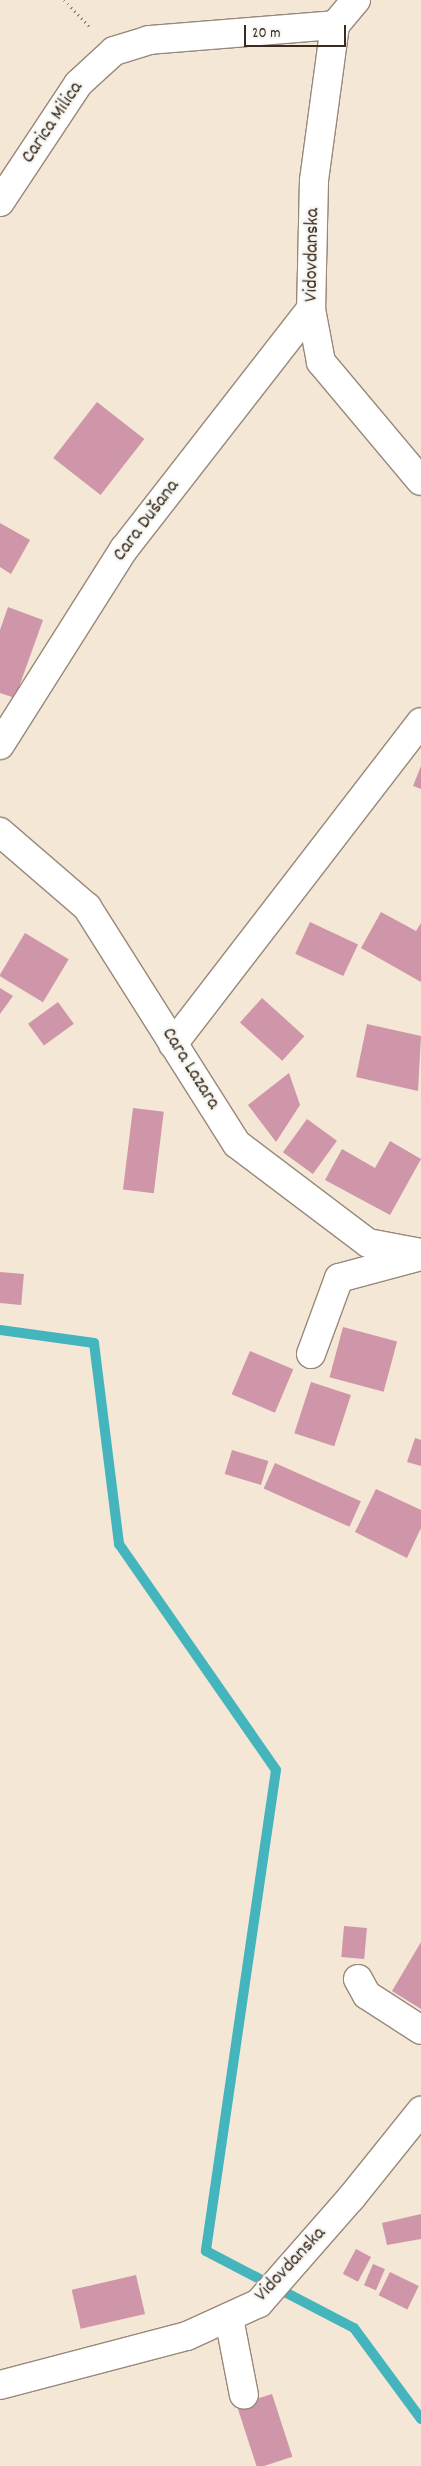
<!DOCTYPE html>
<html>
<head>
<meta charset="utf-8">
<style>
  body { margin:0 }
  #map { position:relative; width:421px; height:2466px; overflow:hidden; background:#f4e7d5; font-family:Dekko,sans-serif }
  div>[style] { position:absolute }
  .stream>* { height:10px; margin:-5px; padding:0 5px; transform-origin:5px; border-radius:5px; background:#44b4bd }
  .building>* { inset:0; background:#cf95a8; transform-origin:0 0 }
  .path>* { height:3px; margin-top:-1.5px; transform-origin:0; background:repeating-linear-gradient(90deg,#98887a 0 1px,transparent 0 5px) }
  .roads { filter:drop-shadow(1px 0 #98887a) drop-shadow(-1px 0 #98887a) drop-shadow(0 1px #98887a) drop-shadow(0 -1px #98887a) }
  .minor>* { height:28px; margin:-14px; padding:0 14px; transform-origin:14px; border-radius:14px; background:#fff }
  span { translate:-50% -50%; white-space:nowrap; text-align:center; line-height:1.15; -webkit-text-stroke:5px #f6f6f2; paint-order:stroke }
  .street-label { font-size:20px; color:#3b2a1e }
  .scale { position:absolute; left:244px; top:25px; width:102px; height:22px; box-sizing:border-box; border:2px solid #3b2a1e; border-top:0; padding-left:6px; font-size:15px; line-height:18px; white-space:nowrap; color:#3b2a1e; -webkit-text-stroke:4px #f6f6f2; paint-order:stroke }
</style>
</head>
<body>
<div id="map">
  <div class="stream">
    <div style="left:0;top:1330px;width:95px;rotate:7.9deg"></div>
    <div style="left:94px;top:1343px;width:203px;rotate:82.9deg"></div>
    <div style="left:119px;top:1544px;width:275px;rotate:55.2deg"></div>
    <div style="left:276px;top:1770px;width:486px;rotate:98.3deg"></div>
    <div style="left:206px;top:2251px;width:167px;rotate:27.5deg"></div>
    <div style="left:354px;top:2328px;width:113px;rotate:53.6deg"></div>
  </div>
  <div class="building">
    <div style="left:97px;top:402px;width:60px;height:71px;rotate:38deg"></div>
    <div style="clip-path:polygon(0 523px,30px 540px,11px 574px,0 567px)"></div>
    <div style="clip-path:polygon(8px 607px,43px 620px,15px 698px,0 693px,0 630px)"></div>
    <div style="clip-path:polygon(421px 766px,421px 789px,413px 786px)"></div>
    <div style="clip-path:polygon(381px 912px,416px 931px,421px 923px,421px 982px,361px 948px)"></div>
    <div style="left:310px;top:922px;width:53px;height:35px;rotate:25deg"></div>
    <div style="left:25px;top:933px;width:51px;height:50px;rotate:31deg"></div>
    <div style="clip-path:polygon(0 988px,13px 996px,0 1014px)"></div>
    <div style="left:262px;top:998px;width:57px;height:33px;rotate:42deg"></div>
    <div style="left:58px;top:1002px;width:27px;height:37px;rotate:54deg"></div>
    <div style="clip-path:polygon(367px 1024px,421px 1036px,418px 1091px,356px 1077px)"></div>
    <div style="clip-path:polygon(289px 1073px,300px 1105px,276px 1142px,248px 1105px)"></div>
    <div style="left:133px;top:1108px;width:31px;height:82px;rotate:7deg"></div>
    <div style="left:307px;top:1119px;width:37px;height:41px;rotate:36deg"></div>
    <div style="clip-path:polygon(390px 1141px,421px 1159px,390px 1215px,325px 1180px,342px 1149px,375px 1168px)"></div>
    <div style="left:0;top:1272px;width:24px;height:31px;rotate:5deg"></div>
    <div style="left:343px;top:1327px;width:56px;height:52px;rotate:15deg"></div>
    <div style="left:250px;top:1351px;width:47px;height:47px;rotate:23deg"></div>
    <div style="left:311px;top:1382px;width:42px;height:54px;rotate:18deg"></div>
    <div style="clip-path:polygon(415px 1438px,421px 1440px,421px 1466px,407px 1462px)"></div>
    <div style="left:232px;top:1450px;width:38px;height:25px;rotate:17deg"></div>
    <div style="left:275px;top:1463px;width:94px;height:28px;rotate:24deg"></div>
    <div style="clip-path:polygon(376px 1489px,421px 1510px,421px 1528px,407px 1558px,355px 1532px)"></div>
    <div style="left:344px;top:1926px;width:23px;height:31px;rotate:5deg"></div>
    <div style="clip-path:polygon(421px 1942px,421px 2009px,392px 1991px)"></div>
    <div style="clip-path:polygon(421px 2214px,421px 2239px,387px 2245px,382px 2223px)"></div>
    <div style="left:356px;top:2249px;width:17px;height:28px;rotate:28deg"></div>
    <div style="left:373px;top:2264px;width:13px;height:23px;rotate:23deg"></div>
    <div style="left:390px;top:2272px;width:32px;height:26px;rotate:26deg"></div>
    <div style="left:136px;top:2275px;width:40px;height:66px;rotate:77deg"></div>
    <div style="left:272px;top:2394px;width:66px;height:37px;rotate:72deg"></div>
  </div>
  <div class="path">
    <div style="left:64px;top:0;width:39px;rotate:46deg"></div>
  </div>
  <div class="roads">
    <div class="minor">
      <div style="left:356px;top:0;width:33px;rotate:130deg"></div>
      <div style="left:335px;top:25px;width:156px;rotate:97.7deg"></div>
      <div style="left:314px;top:180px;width:129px;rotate:91.3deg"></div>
      <div style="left:311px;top:309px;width:54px;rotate:79.3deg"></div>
      <div style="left:321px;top:362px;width:155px;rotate:50deg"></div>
      <div style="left:0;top:202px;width:141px;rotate:-56.5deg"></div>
      <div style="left:78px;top:84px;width:49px;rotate:-42.5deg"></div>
      <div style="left:114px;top:51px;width:37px;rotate:-17deg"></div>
      <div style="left:149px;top:40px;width:187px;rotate:-4.6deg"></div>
      <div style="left:0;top:745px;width:232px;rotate:-57.7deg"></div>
      <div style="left:124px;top:549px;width:304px;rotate:-52.1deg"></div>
      <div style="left:0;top:832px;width:115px;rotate:40.8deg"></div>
      <div style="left:87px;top:907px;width:280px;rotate:57.7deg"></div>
      <div style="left:237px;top:1144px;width:164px;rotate:37.1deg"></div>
      <div style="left:368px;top:1243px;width:54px;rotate:10.7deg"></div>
      <div style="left:173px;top:1044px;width:406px;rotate:-52.4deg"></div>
      <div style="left:311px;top:1354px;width:81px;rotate:-69.8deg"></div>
      <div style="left:339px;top:1278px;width:85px;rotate:-15deg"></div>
      <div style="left:358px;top:1979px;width:18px;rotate:61deg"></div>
      <div style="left:367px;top:1995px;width:64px;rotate:32.9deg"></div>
      <div style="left:229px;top:2318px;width:78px;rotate:79deg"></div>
      <div style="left:0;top:2385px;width:193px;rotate:-14.7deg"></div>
      <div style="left:187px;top:2336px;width:79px;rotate:-24.6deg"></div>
      <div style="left:259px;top:2303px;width:140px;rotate:-48.8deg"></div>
      <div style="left:351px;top:2198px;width:112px;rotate:-51.2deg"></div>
    </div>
  </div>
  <div class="street-label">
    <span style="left:53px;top:123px;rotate:-56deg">Carica Milica</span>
    <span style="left:313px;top:255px;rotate:-89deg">Vidovdanska</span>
    <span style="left:147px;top:521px;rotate:-53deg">Cara Dušana</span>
    <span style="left:190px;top:1069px;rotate:58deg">Cara Lazara</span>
    <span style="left:291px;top:2265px;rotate:-47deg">Vidovdanska</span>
  </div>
  <div class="scale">20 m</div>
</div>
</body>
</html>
